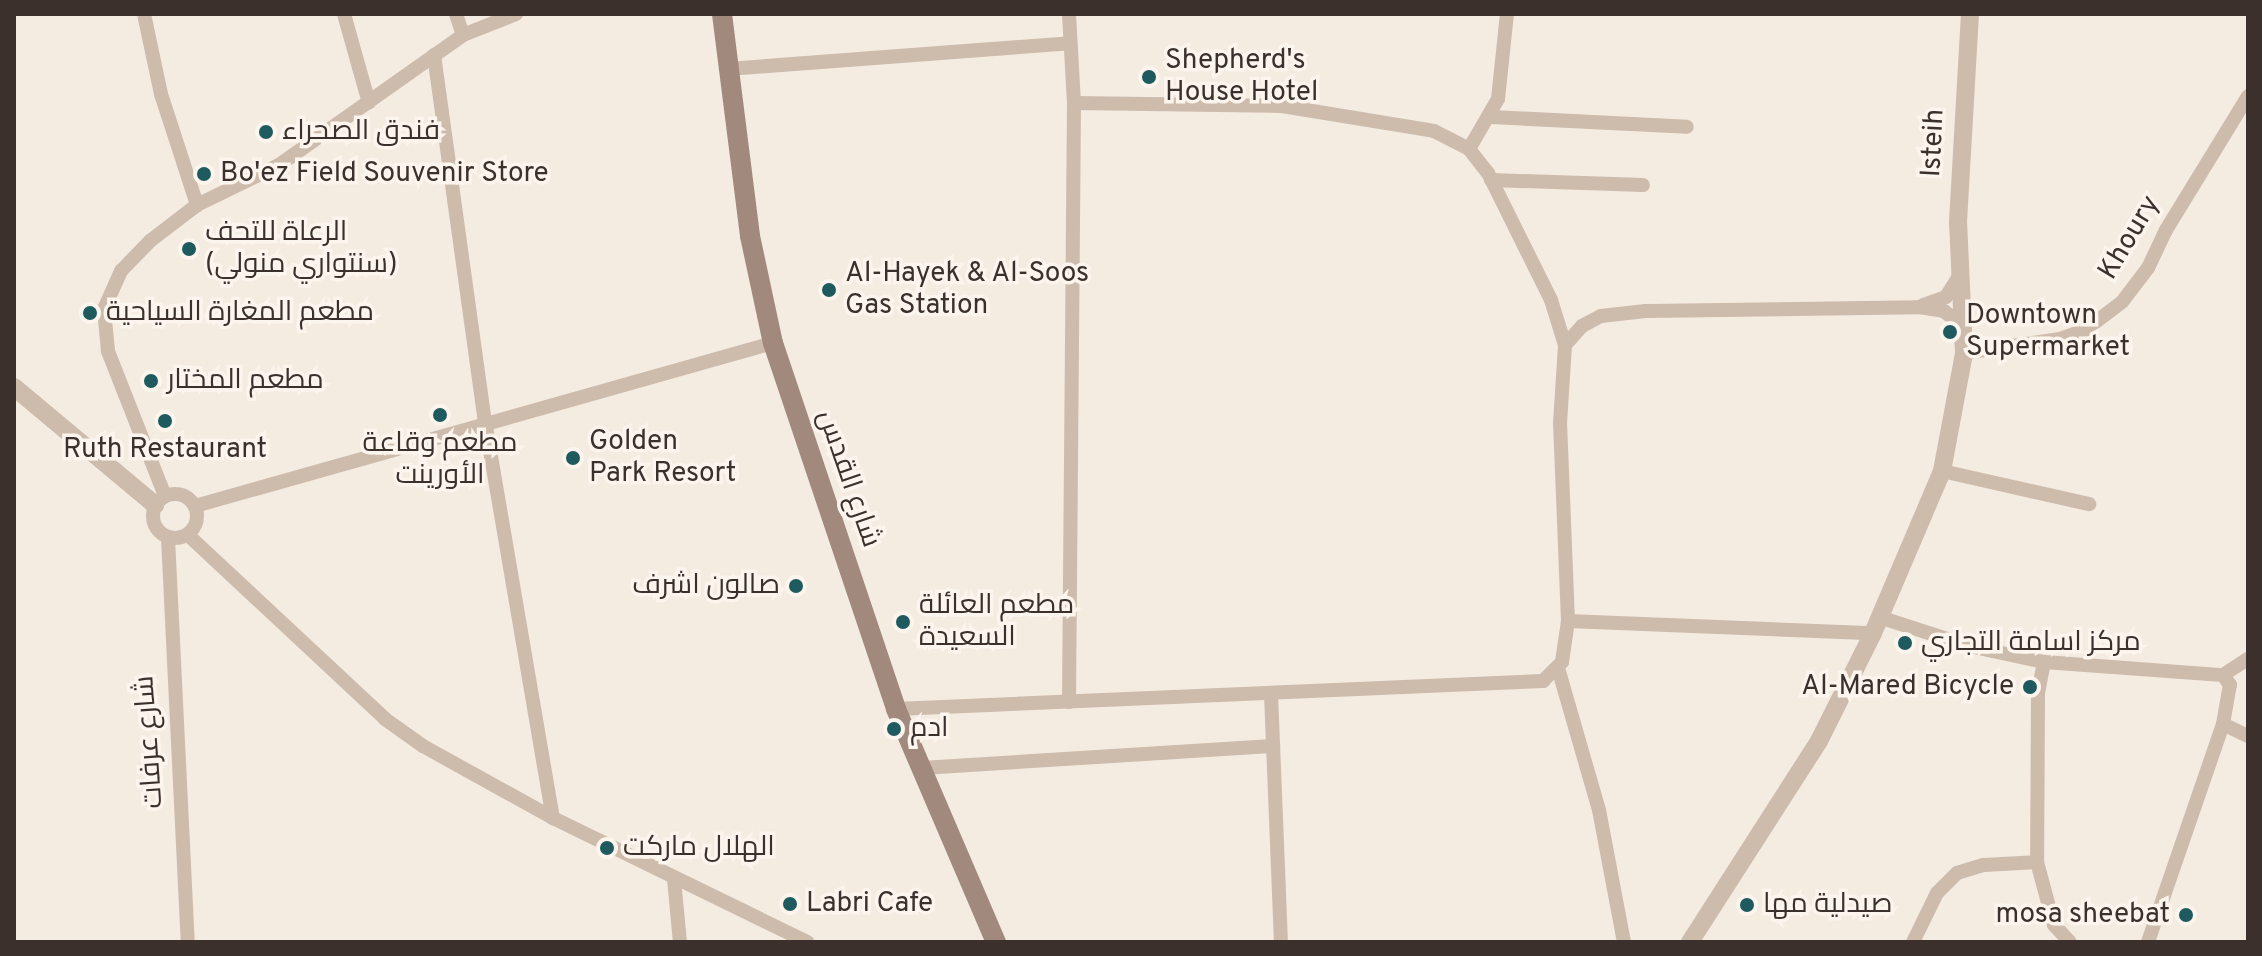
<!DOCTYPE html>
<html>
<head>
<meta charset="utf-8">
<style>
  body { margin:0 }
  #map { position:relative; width:2262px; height:956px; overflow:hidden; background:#f4ebe1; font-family:Overpass,Cairo,sans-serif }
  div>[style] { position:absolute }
  .minor>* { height:14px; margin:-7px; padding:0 7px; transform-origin:7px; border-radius:7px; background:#cdbbac }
  .minor>.ring { margin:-7px; padding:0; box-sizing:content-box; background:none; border:14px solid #cdbbac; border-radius:50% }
  .tertiary>* { height:18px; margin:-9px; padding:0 9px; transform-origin:9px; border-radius:9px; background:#cdbbac }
  .secondary>* { height:20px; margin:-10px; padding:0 10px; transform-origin:10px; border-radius:10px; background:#a18a7d }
  .dots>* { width:22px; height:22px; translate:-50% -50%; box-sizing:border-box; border:4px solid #fbf5ee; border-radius:50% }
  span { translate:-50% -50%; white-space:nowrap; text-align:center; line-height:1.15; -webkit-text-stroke:7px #fbf5ee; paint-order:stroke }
  .poi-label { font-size:28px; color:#3b302b }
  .left { translate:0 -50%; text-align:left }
  .right { translate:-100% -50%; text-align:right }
  .street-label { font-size:28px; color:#3b302b }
  .frame { position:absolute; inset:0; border:16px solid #3b302b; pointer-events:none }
</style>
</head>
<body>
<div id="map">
  <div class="minor">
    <div style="left:144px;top:14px;width:82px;rotate:78deg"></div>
    <div style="left:161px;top:94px;width:117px;rotate:72deg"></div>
    <div style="left:344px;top:14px;width:92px;rotate:74.3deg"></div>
    <div style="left:456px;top:14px;width:22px;rotate:72deg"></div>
    <div style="left:1069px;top:14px;width:89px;rotate:86.8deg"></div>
    <div style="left:1074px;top:103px;width:599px;rotate:90.48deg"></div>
    <div style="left:434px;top:55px;width:370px;rotate:82.1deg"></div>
    <div style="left:485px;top:421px;width:403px;rotate:80.3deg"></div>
    <div style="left:727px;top:69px;width:344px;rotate:-4.3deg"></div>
    <div style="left:1074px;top:103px;width:208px;rotate:0.8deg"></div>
    <div style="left:1282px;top:106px;width:154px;rotate:9.3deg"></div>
    <div style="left:1434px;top:131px;width:39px;rotate:27deg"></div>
    <div style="left:1469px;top:149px;width:31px;rotate:52deg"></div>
    <div style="left:1488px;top:173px;width:142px;rotate:63.6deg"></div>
    <div style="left:1551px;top:300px;width:47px;rotate:72.7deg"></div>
    <div style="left:1492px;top:117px;width:195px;rotate:2.9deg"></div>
    <div style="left:1469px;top:149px;width:58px;rotate:-59.9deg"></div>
    <div style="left:1498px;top:99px;width:85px;rotate:-84deg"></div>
    <div style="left:1491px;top:180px;width:152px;rotate:1.9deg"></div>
    <div style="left:1923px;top:305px;width:24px;rotate:-19deg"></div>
    <div style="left:1946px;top:297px;width:25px;rotate:-58deg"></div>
    <div style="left:1964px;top:353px;width:97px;rotate:-8.3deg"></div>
    <div style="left:2060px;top:339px;width:27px;rotate:-20deg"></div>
    <div style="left:2085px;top:330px;width:46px;rotate:-37.1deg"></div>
    <div style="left:2122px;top:302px;width:43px;rotate:-52.6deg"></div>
    <div style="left:2148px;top:268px;width:42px;rotate:-64.7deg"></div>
    <div style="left:2166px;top:230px;width:157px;rotate:-58.5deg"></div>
    <div style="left:1942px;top:471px;width:151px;rotate:12.7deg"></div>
    <div class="ring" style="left:153px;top:494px;width:30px;height:30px"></div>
    <div style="left:165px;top:496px;width:156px;rotate:-111.5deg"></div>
    <div style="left:108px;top:351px;width:42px;rotate:-95.4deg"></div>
    <div style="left:104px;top:309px;width:42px;rotate:-65.9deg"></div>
    <div style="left:121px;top:271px;width:42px;rotate:-46deg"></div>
    <div style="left:150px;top:241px;width:59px;rotate:-37.5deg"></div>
    <div style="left:197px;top:205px;width:91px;rotate:-26deg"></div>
    <div style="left:279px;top:165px;width:225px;rotate:-35.2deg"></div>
    <div style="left:463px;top:35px;width:57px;rotate:-21.6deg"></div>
    <div style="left:195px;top:506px;width:601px;rotate:-15.75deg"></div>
    <div style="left:188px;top:535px;width:270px;rotate:43deg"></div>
    <div style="left:385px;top:719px;width:47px;rotate:35.4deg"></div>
    <div style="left:423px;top:746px;width:149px;rotate:29deg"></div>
    <div style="left:553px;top:818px;width:283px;rotate:26deg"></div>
    <div style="left:168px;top:538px;width:404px;rotate:87.2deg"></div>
    <div style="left:1879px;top:617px;width:95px;rotate:17.9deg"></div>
    <div style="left:1969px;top:646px;width:77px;rotate:12deg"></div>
    <div style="left:2044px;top:662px;width:179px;rotate:4.2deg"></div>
    <div style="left:1568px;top:621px;width:305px;rotate:2.3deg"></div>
    <div style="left:2044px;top:662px;width:33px;rotate:101deg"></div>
    <div style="left:2038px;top:694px;width:168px;rotate:90.3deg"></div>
    <div style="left:2037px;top:862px;width:65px;rotate:74.9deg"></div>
    <div style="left:2054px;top:925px;width:23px;rotate:47deg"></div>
    <div style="left:1558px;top:668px;width:148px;rotate:73.9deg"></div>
    <div style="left:1599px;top:810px;width:134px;rotate:79.3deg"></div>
    <div style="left:2223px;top:675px;width:30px;rotate:-33deg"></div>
    <div style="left:1271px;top:694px;width:248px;rotate:87.7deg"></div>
    <div style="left:896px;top:709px;width:648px;rotate:-2.48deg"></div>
    <div style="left:1543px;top:681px;width:27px;rotate:-45deg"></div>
    <div style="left:1562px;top:662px;width:41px;rotate:-81.7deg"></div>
    <div style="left:1568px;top:621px;width:198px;rotate:-92.3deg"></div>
    <div style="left:1560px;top:423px;width:78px;rotate:-86.3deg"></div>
    <div style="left:1565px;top:345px;width:25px;rotate:-48deg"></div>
    <div style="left:1582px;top:326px;width:21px;rotate:-28deg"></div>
    <div style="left:1601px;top:316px;width:45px;rotate:-6.3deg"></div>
    <div style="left:1646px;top:311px;width:273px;rotate:-0.8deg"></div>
    <div style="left:1919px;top:307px;width:25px;rotate:9deg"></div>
    <div style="left:1944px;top:311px;width:26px;rotate:39deg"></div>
    <div style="left:2223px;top:724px;width:28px;rotate:26deg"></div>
    <div style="left:922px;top:768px;width:352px;rotate:-3.6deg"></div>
    <div style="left:674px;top:879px;width:63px;rotate:84.6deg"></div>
    <div style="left:1913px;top:942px;width:55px;rotate:-63.9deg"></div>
    <div style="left:1937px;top:893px;width:28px;rotate:-45deg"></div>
    <div style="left:1957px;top:873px;width:28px;rotate:-17deg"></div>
    <div style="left:1984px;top:865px;width:53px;rotate:-3.2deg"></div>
    <div style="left:2148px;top:942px;width:231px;rotate:-71deg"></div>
    <div style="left:2223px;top:724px;width:40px;rotate:-80deg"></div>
    <div style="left:2230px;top:685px;width:12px;rotate:-125deg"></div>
  </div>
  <div class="tertiary">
    <div style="left:14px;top:387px;width:184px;rotate:39.9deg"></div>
    <div style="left:1690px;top:942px;width:239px;rotate:-57.3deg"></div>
    <div style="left:1819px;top:741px;width:121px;rotate:-63.4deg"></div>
    <div style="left:1873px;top:633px;width:176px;rotate:-66.9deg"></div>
    <div style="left:1942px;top:471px;width:120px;rotate:-79.4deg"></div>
    <div style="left:1964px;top:353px;width:131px;rotate:-92.6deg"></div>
    <div style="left:1958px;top:222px;width:208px;rotate:-86.7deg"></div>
  </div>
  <div class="secondary">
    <div style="left:722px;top:14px;width:224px;rotate:82.8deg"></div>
    <div style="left:750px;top:236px;width:109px;rotate:77.9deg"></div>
    <div style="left:773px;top:343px;width:386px;rotate:71.4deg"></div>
    <div style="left:896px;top:709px;width:254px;rotate:66.8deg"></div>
  </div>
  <div class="dots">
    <div style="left:1149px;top:77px;background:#1f5a5e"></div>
    <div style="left:266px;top:132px;background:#1f5a5e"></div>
    <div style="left:204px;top:174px;background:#1f5a5e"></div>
    <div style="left:189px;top:249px;background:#1f5a5e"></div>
    <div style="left:829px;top:290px;background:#1f5a5e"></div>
    <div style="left:90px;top:313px;background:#1f5a5e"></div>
    <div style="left:1950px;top:332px;background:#1f5a5e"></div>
    <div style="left:151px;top:381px;background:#1f5a5e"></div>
    <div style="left:440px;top:415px;background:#1f5a5e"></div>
    <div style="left:165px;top:421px;background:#1f5a5e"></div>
    <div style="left:573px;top:458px;background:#1f5a5e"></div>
    <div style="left:796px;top:586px;background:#1f5a5e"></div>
    <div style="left:903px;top:622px;background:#1f5a5e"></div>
    <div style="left:1905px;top:643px;background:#1f5a5e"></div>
    <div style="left:2030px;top:687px;background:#1f5a5e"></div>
    <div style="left:894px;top:729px;background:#1f5a5e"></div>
    <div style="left:607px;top:848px;background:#1f5a5e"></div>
    <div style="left:790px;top:904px;background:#1f5a5e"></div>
    <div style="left:1747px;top:905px;background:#1f5a5e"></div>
    <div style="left:2186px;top:915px;background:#1f5a5e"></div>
  </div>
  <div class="poi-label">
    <span class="left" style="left:1165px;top:77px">Shepherd's<br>House Hotel</span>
    <span class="left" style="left:282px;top:132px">فندق الصحراء</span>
    <span class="left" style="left:220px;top:174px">Bo'ez Field Souvenir Store</span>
    <span class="left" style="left:205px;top:249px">الرعاة للتحف<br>(سنتواري منولي)</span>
    <span class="left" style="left:845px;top:290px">Al-Hayek &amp; Al-Soos<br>Gas Station</span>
    <span class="left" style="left:106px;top:313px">مطعم المغارة السياحية</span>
    <span class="left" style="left:1966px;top:332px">Downtown<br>Supermarket</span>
    <span class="left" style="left:167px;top:381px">مطعم المختار</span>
    <span class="left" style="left:589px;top:458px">Golden<br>Park Resort</span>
    <span style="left:440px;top:460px">مطعم وقاعة<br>الأورينت</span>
    <span style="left:165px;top:450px">Ruth Restaurant</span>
    <span class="right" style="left:780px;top:586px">صالون اشرف</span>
    <span class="left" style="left:919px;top:622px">مطعم العائلة<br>السعيدة</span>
    <span class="left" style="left:1921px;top:643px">مركز اسامة التجاري</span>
    <span class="right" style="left:2014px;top:687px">Al-Mared Bicycle</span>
    <span class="left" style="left:910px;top:729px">ادم</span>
    <span class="left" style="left:623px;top:848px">الهلال ماركت</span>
    <span class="left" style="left:806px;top:904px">Labri Cafe</span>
    <span class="left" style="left:1763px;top:905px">صيدلية مها</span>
    <span class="right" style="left:2170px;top:915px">mosa sheebat</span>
  </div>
  <div class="street-label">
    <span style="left:1934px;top:143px;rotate:-87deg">Isteih</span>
    <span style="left:2130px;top:238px;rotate:-59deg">Khoury</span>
    <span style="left:848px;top:479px;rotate:71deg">شارع القدس</span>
    <span style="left:150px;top:742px;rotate:-94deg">شارع عرفات</span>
  </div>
  <div class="frame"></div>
</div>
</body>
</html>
